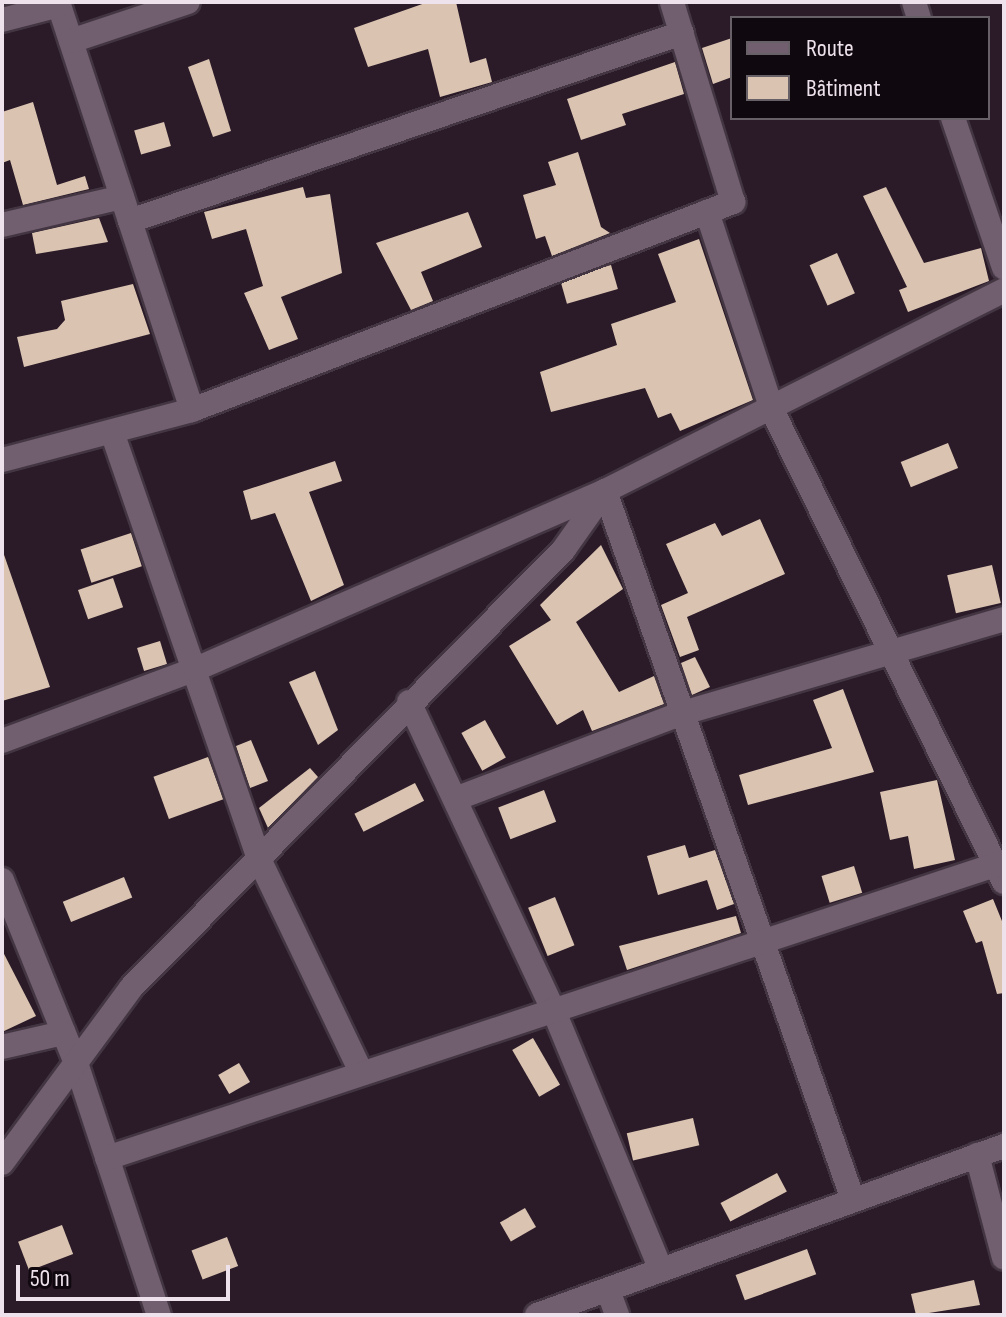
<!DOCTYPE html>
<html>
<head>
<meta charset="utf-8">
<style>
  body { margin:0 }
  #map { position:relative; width:1006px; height:1317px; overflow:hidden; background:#2b1b29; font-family:"Sofia Sans Condensed",sans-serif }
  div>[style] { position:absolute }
  .building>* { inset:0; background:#dac4b1; transform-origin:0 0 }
  .roads { filter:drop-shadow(2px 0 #433642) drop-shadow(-2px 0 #433642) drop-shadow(0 2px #433642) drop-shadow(0 -2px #433642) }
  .minor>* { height:24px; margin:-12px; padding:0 12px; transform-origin:12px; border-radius:12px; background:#715e6f }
  .tertiary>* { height:24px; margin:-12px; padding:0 12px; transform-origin:12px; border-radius:12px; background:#715e6f }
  span { translate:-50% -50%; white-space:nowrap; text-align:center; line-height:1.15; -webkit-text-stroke:8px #0f080e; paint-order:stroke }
  .frame { position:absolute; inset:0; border:4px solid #eee3ed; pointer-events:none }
  .legend { position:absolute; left:730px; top:16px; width:260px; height:104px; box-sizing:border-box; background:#0f080e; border:2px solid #686067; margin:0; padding:10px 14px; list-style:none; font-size:24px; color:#eee3ed }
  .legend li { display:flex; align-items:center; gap:16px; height:40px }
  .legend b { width:40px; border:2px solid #686067 }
  .scale { position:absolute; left:16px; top:1265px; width:214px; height:36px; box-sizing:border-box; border:4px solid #eee3ed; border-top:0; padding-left:10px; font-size:24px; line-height:28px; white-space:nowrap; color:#eee3ed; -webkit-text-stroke:6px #0f080e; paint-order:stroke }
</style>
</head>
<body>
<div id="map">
  <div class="building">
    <div style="clip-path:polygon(428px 2px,456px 2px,470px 63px,486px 58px,492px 82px,440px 97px,428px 49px,368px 67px,354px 28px)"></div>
    <div style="clip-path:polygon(732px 38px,732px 77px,713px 84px,702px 48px)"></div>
    <div style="clip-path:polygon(209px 59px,231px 131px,213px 137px,188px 67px)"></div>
    <div style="clip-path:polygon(675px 62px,684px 94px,622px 114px,626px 125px,581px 140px,567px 99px)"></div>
    <div style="clip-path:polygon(33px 102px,57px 185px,85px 176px,89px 189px,23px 205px,10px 160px,2px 163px,2px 112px)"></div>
    <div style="left:164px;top:122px;width:25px;height:31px;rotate:74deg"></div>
    <div style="clip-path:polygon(578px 152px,601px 227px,610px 233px,552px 256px,545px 236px,536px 239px,523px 195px,556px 185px,548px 162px)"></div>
    <div style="clip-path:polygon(303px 187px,306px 198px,330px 194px,342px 273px,281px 297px,298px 339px,269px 350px,244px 293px,263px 286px,246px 229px,212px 239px,204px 212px)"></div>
    <div style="clip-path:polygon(886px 187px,924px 263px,981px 248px,989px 281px,908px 312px,899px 290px,907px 287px,863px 196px)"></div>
    <div style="clip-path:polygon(468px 212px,482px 247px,421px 272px,433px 301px,411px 310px,376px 243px)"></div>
    <div style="clip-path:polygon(99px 218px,108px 242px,36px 254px,32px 233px)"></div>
    <div style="clip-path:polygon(699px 239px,753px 400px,680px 431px,671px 413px,658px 418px,645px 388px,551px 412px,540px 372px,617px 345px,611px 324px,676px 302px,658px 254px)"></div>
    <div style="left:837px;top:253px;width:44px;height:30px;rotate:66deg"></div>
    <div style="left:611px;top:265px;width:25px;height:53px;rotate:74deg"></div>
    <div style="clip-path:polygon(133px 284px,150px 334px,24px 367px,17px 337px,57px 329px,65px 320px,61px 301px)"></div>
    <div style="left:948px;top:443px;width:27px;height:51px;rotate:68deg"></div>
    <div style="clip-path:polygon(335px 461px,342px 481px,309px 492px,344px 585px,311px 601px,275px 513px,251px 520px,243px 491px)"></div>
    <div style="clip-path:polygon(760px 519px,785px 574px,687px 617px,699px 650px,680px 657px,661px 605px,688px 593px,666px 544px,715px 523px,722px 536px)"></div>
    <div style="left:131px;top:533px;width:35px;height:53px;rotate:72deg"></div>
    <div style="clip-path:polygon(601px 545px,623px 589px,576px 622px,619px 692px,654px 676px,664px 704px,592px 731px,583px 710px,557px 725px,509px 646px,551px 620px,540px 605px)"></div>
    <div style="clip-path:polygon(2px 549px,50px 687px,2px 701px)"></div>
    <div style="left:992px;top:565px;width:39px;height:46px;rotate:77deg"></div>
    <div style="left:113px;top:578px;width:31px;height:37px;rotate:71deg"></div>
    <div style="left:160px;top:641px;width:24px;height:24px;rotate:73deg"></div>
    <div style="clip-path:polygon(695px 657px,710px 687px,692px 695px,681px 663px)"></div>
    <div style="clip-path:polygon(315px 671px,338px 730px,318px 745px,289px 682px)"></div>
    <div style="clip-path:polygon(843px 689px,874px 772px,748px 805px,739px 775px,832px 748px,813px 700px)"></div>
    <div style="left:485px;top:720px;width:43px;height:27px;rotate:61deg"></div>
    <div style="clip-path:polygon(251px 740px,268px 781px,250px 788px,236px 746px)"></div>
    <div style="left:208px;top:757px;width:45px;height:58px;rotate:70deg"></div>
    <div style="clip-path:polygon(310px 768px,318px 777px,268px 828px,259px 808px)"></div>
    <div style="clip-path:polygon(937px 780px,955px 860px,914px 869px,908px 836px,890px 840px,880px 792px)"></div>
    <div style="left:415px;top:783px;width:20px;height:68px;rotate:63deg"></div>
    <div style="left:544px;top:790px;width:34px;height:49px;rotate:69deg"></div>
    <div style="clip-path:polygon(685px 845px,689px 858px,715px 850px,734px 904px,717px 910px,707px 880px,658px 895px,647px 856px)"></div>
    <div style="left:854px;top:866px;width:28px;height:34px;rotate:73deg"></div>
    <div style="left:124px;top:877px;width:22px;height:66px;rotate:68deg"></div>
    <div style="left:555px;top:897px;width:52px;height:29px;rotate:68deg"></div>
    <div style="clip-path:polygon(993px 899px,1004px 926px,1004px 993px,997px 994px,982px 941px,976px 943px,963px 911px)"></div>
    <div style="clip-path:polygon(736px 916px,741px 933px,627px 970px,619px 946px)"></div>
    <div style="clip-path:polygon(2px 950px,36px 1016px,2px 1032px)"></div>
    <div style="left:533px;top:1038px;width:54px;height:24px;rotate:60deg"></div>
    <div style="left:239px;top:1063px;width:22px;height:24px;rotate:60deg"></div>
    <div style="left:693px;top:1118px;width:28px;height:68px;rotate:77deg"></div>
    <div style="left:777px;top:1173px;width:21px;height:64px;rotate:62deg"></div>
    <div style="left:525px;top:1208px;width:22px;height:29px;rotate:60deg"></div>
    <div style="left:62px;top:1225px;width:31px;height:47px;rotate:69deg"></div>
    <div style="left:227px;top:1237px;width:31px;height:38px;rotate:69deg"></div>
    <div style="left:807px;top:1249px;width:27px;height:76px;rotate:70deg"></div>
    <div style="clip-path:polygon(974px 1280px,980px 1305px,916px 1315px,911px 1294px)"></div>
  </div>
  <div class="roads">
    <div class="minor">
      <div style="left:58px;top:2px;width:429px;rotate:71.8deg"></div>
      <div style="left:914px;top:2px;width:17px;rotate:73deg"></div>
      <div style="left:2px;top:20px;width:59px;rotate:-14.7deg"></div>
      <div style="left:71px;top:41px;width:123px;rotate:-18.4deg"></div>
      <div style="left:953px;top:118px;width:158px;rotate:71.2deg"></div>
      <div style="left:707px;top:212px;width:208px;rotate:71.8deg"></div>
      <div style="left:772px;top:410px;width:526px;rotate:63.82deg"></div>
      <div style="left:130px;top:221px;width:583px;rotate:-18.81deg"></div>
      <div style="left:2px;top:225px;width:123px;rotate:-13.1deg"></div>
      <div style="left:112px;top:432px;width:452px;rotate:71deg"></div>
      <div style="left:259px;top:859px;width:236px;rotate:64.4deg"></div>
      <div style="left:2px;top:460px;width:196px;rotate:-14.7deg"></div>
      <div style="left:192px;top:410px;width:580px;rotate:-21.03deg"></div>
      <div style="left:733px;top:202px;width:209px;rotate:-107deg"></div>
      <div style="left:409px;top:702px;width:339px;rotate:64.9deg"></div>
      <div style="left:553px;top:1009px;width:282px;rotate:67.5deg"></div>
      <div style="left:2px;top:741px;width:207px;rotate:-20.4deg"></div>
      <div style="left:196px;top:669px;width:446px;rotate:-23.5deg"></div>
      <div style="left:605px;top:491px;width:751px;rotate:70.72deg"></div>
      <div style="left:455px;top:799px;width:244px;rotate:-20.7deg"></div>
      <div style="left:683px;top:713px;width:334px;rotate:-16.3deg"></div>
      <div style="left:2px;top:880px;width:197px;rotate:68deg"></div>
      <div style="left:76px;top:1063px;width:265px;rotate:71.8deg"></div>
      <div style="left:2px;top:1047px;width:63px;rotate:-12.9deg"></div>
      <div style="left:977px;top:1155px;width:106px;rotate:75.3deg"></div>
      <div style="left:107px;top:1158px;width:945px;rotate:-18.26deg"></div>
      <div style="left:608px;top:1290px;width:27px;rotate:70deg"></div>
      <div style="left:537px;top:1315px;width:497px;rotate:-19.9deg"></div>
    </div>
    <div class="tertiary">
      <div style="left:2px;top:1163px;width:217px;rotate:-53.6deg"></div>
      <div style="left:131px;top:988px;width:617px;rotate:-45.39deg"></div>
      <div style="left:564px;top:549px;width:71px;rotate:-54.7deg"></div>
      <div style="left:605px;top:491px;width:447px;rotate:-26.7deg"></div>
    </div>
  </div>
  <div class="frame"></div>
  <ul class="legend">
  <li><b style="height:10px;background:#715e6f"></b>Route</li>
  <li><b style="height:22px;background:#dac4b1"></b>Bâtiment</li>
  </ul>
  <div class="scale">50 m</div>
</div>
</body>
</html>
